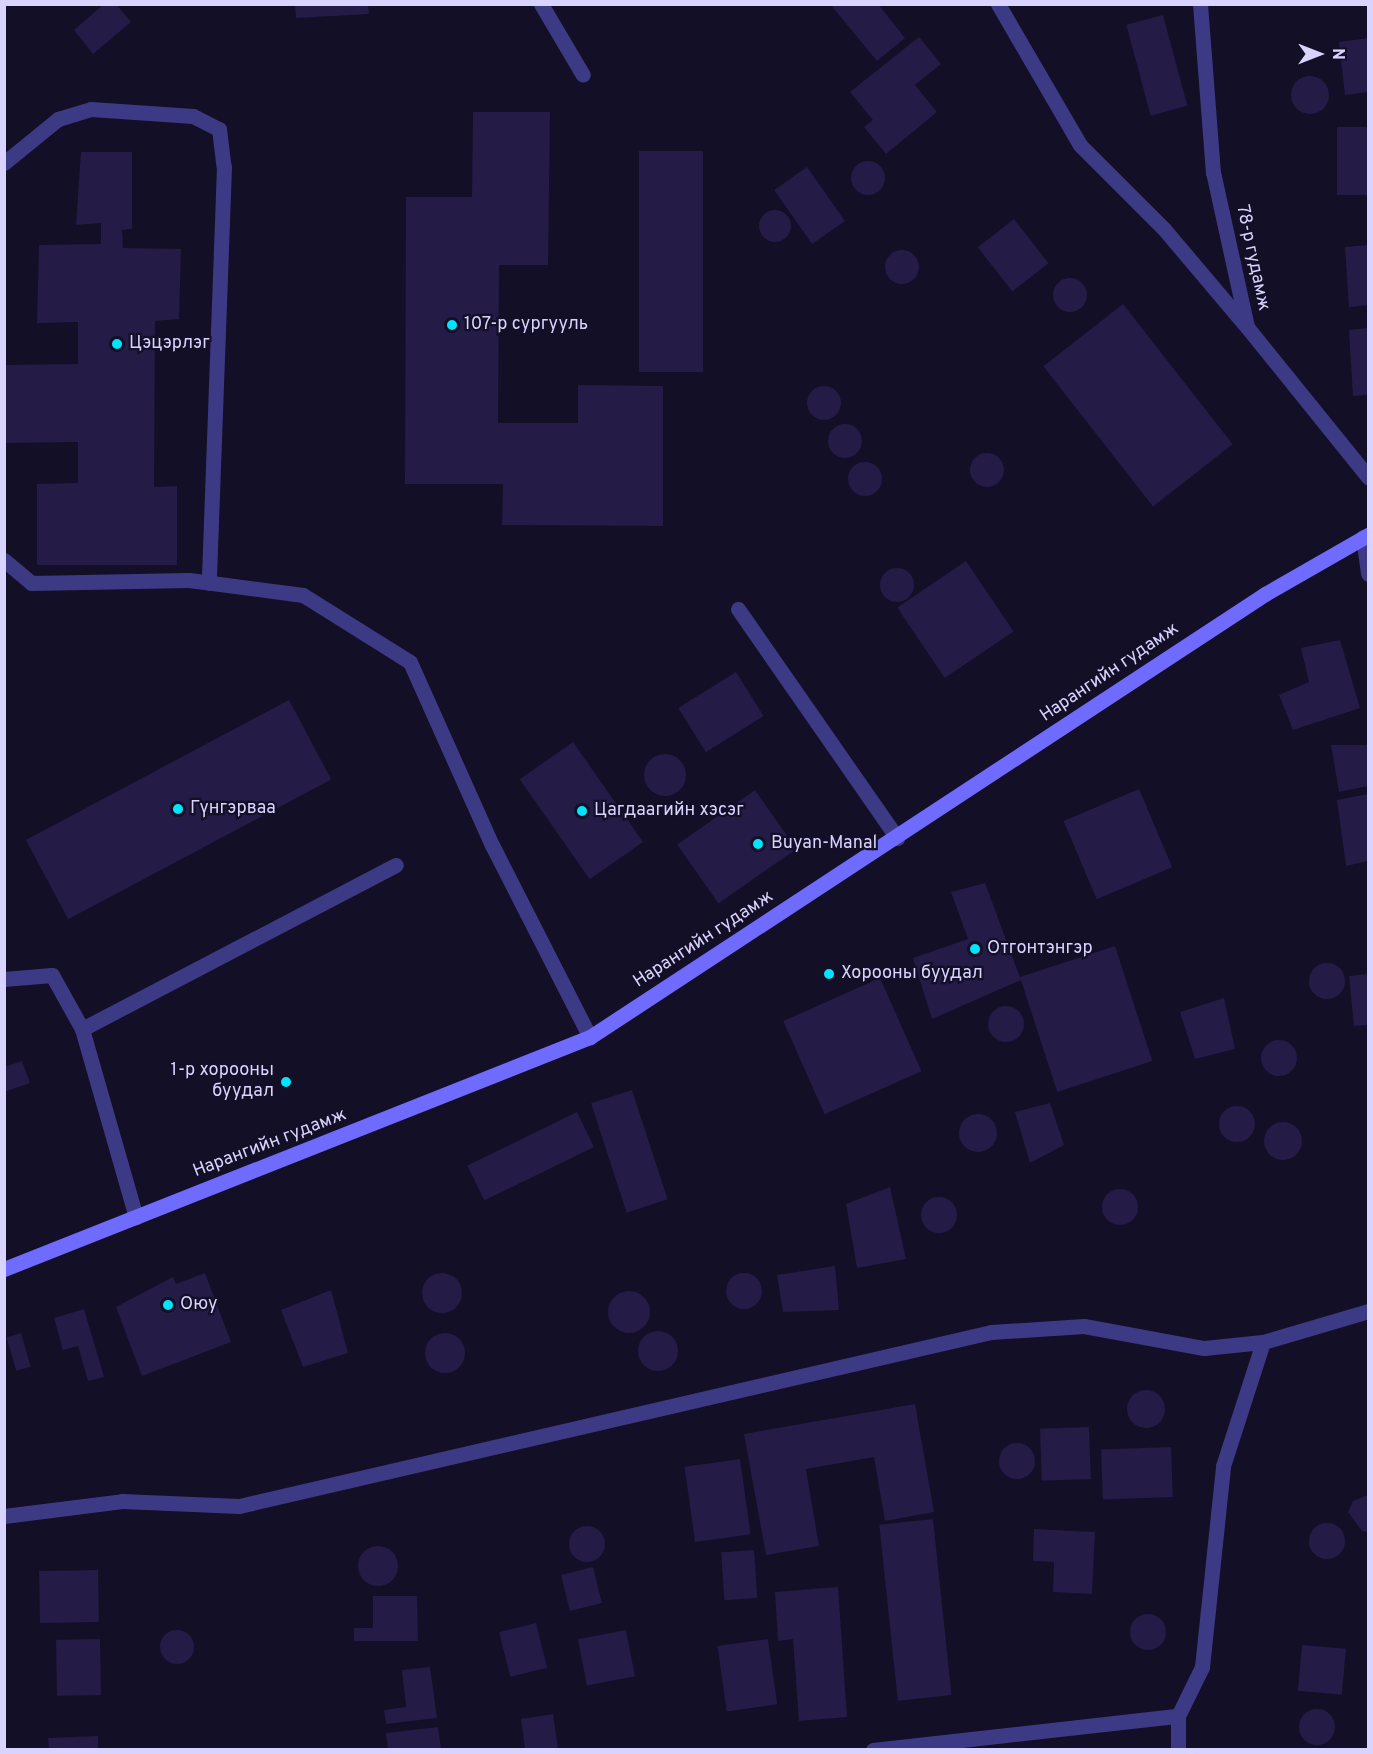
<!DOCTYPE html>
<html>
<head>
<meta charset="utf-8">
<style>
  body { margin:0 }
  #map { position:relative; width:1373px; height:1754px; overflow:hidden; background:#130f26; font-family:Overpass,sans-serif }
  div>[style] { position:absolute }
  .building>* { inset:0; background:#241b47; transform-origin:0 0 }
  .round { border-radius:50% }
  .service>* { height:15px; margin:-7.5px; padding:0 7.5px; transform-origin:7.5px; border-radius:7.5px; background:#3d3a85 }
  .minor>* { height:15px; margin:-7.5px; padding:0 7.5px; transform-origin:7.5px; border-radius:7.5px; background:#3d3a85 }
  .secondary>* { height:15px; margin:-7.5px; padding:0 7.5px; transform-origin:7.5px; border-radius:7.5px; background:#6f6bff }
  .dots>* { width:16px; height:16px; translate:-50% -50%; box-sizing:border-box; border:3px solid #130f26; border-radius:50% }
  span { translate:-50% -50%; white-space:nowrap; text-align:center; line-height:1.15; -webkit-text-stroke:4.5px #130f26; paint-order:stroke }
  .street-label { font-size:18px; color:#d9d4ff }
  .poi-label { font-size:18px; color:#d9d4ff }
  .left { translate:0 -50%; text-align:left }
  .right { translate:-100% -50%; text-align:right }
  .frame { position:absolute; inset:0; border:6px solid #d9d4ff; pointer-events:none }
  .north { position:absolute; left:1289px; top:24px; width:60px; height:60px; -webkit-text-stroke:4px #130f26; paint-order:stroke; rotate:90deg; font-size:16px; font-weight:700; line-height:24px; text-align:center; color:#d9d4ff }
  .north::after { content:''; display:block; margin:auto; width:21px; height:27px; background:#d9d4ff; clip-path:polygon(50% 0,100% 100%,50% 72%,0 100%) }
</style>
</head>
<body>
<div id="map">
  <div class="building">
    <div style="clip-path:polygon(104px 4px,116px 4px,131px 22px,93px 54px,74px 30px)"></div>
    <div style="clip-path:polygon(295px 4px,368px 4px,369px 14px,296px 18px)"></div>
    <div style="clip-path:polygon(830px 4px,878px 4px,905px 38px,877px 61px)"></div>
    <div style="left:1163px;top:15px;width:94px;height:38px;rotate:75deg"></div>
    <div style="clip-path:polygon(919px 37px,941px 64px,915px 85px,937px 112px,886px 154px,864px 127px,873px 120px,850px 92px)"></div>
    <div style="clip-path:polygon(1368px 38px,1368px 92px,1345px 95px,1339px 42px)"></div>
    <div class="round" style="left:1291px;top:76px;width:38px;height:38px"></div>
    <div style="clip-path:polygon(473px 112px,550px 112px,548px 265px,499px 265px,498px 423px,578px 423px,578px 385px,663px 386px,663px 526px,502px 525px,503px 484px,405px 484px,406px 197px,472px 197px)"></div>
    <div style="left:1368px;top:127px;width:68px;height:31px;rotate:90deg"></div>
    <div style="left:639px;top:151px;width:64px;height:221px"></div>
    <div style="clip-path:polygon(81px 152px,132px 152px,132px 229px,122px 230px,123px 248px,181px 249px,179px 319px,155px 321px,154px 487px,177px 486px,177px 565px,37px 565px,37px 484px,78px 483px,78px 442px,5px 443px,5px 365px,78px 364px,78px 322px,37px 323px,39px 245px,101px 244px,101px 223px,76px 225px)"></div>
    <div class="round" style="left:851px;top:161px;width:34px;height:34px"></div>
    <div style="left:807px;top:167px;width:66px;height:40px;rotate:55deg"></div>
    <div class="round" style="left:759px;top:210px;width:32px;height:32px"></div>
    <div style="left:1014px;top:219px;width:56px;height:46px;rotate:52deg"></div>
    <div style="clip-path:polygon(1368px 245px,1368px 305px,1349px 307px,1345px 247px)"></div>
    <div class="round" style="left:885px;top:250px;width:34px;height:34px"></div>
    <div class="round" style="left:1053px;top:278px;width:34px;height:34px"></div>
    <div style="left:1123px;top:304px;width:178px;height:101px;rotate:52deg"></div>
    <div style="clip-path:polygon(1368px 328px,1368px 395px,1353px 396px,1349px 330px)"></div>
    <div class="round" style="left:807px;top:386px;width:34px;height:34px"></div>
    <div class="round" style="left:828px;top:424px;width:34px;height:34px"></div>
    <div class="round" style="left:970px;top:453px;width:34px;height:34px"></div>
    <div class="round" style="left:848px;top:462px;width:34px;height:34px"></div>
    <div style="left:966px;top:561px;width:85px;height:83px;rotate:56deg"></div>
    <div class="round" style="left:880px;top:568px;width:34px;height:34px"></div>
    <div style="clip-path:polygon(1340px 640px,1360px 708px,1293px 730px,1279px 695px,1309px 682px,1301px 648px)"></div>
    <div style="left:736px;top:672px;width:52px;height:68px;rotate:58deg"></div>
    <div style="left:289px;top:700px;width:90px;height:298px;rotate:62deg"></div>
    <div style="left:573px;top:742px;width:122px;height:65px;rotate:55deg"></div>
    <div style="clip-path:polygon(1331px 745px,1368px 745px,1368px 786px,1339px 792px)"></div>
    <div class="round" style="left:644px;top:754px;width:42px;height:42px"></div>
    <div style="left:1139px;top:789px;width:85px;height:82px;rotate:67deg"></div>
    <div style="left:755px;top:790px;width:72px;height:95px;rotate:55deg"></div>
    <div style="clip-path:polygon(1368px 794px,1368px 861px,1346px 866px,1337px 800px)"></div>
    <div style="clip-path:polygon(985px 883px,1021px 980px,932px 1019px,913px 958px,968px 939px,951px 892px)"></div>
    <div style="left:1115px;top:946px;width:121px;height:100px;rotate:72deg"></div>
    <div class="round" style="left:1309px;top:963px;width:36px;height:36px"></div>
    <div style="clip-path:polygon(1368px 974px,1368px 1025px,1354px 1026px,1349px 976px)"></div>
    <div style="left:880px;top:978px;width:102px;height:106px;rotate:66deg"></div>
    <div style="clip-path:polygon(1224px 998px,1235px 1049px,1195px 1059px,1180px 1012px)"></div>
    <div class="round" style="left:988px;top:1006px;width:36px;height:36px"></div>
    <div class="round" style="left:1261px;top:1040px;width:36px;height:36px"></div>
    <div style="clip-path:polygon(22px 1061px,30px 1083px,4px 1092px,4px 1067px)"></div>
    <div style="left:632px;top:1090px;width:115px;height:43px;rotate:72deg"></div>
    <div style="clip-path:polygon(1050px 1103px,1064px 1145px,1030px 1163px,1015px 1112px)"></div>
    <div class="round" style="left:1219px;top:1106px;width:36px;height:36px"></div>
    <div style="left:577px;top:1112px;width:39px;height:122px;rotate:64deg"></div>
    <div class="round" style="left:959px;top:1114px;width:38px;height:38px"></div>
    <div class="round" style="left:1264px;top:1122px;width:38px;height:38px"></div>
    <div style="clip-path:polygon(890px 1187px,906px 1259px,857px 1268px,846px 1204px)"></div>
    <div class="round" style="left:1102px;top:1189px;width:36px;height:36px"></div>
    <div class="round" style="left:921px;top:1197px;width:36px;height:36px"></div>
    <div style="clip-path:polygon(835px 1266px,839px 1310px,783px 1312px,777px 1275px)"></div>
    <div class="round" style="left:726px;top:1273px;width:36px;height:36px"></div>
    <div class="round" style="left:422px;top:1273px;width:40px;height:40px"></div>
    <div style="clip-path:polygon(205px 1273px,231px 1342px,142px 1376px,116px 1307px,173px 1277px,176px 1284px)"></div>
    <div style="clip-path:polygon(331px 1290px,348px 1353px,303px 1367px,281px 1310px)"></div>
    <div class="round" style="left:608px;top:1291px;width:42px;height:42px"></div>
    <div style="clip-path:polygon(84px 1309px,104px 1377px,88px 1381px,78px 1346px,63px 1350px,54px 1318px)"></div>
    <div class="round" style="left:638px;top:1331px;width:40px;height:40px"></div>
    <div style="left:21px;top:1333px;width:35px;height:15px;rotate:74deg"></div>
    <div class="round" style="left:425px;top:1333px;width:40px;height:40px"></div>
    <div class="round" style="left:1127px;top:1390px;width:38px;height:38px"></div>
    <div style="clip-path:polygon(915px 1404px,934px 1512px,885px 1521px,874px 1457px,806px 1469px,819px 1546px,766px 1555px,744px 1434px)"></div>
    <div style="left:1089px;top:1427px;width:52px;height:49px;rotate:88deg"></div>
    <div class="round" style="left:999px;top:1443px;width:36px;height:36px"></div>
    <div style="left:1171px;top:1447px;width:50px;height:70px;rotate:88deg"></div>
    <div style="left:740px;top:1459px;width:76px;height:56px;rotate:82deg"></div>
    <div style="clip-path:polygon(1368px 1495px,1368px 1532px,1362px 1531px,1348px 1512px,1353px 1501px)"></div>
    <div style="left:933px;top:1519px;width:177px;height:54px;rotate:84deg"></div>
    <div class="round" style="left:1309px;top:1523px;width:36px;height:36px"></div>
    <div class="round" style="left:569px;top:1526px;width:36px;height:36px"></div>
    <div style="clip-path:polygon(1034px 1529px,1095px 1532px,1092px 1594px,1053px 1592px,1054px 1562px,1033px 1561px)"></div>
    <div class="round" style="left:358px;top:1546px;width:40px;height:40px"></div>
    <div style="left:754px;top:1550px;width:48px;height:33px;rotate:86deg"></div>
    <div style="left:593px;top:1567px;width:37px;height:33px;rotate:76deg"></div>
    <div style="left:98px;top:1570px;width:52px;height:59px;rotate:89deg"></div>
    <div style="clip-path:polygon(838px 1587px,847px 1717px,799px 1721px,793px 1639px,778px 1641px,775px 1592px)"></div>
    <div style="clip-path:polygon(373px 1596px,417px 1596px,418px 1641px,354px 1641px,354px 1628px,373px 1628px)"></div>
    <div class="round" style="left:1130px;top:1614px;width:36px;height:36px"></div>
    <div style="left:536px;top:1623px;width:46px;height:38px;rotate:76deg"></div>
    <div style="left:626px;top:1630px;width:47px;height:49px;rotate:79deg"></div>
    <div class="round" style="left:160px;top:1630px;width:34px;height:34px"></div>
    <div style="left:100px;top:1639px;width:56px;height:44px;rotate:89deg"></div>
    <div style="left:768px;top:1639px;width:66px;height:51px;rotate:82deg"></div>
    <div style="left:1302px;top:1645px;width:44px;height:46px;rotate:5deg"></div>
    <div style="clip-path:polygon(430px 1667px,437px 1718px,386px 1724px,384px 1710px,406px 1707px,402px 1670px)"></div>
    <div class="round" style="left:1299px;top:1709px;width:36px;height:36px"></div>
    <div style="clip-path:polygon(553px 1714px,558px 1749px,525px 1749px,521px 1719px)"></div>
    <div style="clip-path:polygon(438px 1727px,441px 1749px,388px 1749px,386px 1733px)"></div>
    <div style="clip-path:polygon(98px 1736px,98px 1749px,49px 1749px,48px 1738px)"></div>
  </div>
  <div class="service">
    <div style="left:541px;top:4px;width:82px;rotate:59.4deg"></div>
    <div style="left:4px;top:163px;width:70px;rotate:-39.2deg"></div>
    <div style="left:58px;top:119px;width:34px;rotate:-17deg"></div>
    <div style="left:91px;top:109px;width:102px;rotate:3.9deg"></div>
    <div style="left:193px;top:116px;width:29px;rotate:27deg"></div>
    <div style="left:219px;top:129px;width:38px;rotate:83deg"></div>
    <div style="left:224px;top:167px;width:416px;rotate:92.1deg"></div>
    <div style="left:4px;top:560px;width:35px;rotate:40deg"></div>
    <div style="left:31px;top:583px;width:158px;rotate:-1.1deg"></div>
    <div style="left:189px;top:580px;width:115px;rotate:7.5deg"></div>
    <div style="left:303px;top:595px;width:126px;rotate:32.1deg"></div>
    <div style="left:410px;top:662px;width:201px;rotate:65.9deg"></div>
    <div style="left:492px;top:845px;width:216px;rotate:63deg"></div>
    <div style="left:738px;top:609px;width:279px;rotate:55.2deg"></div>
    <div style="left:4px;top:979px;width:48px;rotate:-4.8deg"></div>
    <div style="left:52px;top:975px;width:62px;rotate:60.9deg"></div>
    <div style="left:82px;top:1029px;width:196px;rotate:74deg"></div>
    <div style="left:82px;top:1029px;width:354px;rotate:-27.6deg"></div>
  </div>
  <div class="minor">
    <div style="left:998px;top:4px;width:163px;rotate:59.8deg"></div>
    <div style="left:1080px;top:145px;width:119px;rotate:45deg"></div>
    <div style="left:1164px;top:229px;width:126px;rotate:49.8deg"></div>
    <div style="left:1200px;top:4px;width:169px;rotate:85.6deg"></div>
    <div style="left:1213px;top:172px;width:159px;rotate:77.6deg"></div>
    <div style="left:1247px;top:327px;width:193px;rotate:51.1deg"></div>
    <div style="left:1363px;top:537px;width:37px;rotate:82deg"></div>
    <div style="left:4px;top:1516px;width:119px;rotate:-7.2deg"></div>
    <div style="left:122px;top:1501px;width:117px;rotate:2.4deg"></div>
    <div style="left:239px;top:1506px;width:772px;rotate:-13.03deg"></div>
    <div style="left:991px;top:1332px;width:93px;rotate:-3.7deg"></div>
    <div style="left:1084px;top:1326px;width:122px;rotate:10.4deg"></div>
    <div style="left:1204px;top:1348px;width:59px;rotate:-5.8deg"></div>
    <div style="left:873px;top:1750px;width:307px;rotate:-6.4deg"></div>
    <div style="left:1178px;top:1716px;width:55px;rotate:-63.9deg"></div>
    <div style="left:1202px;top:1667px;width:202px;rotate:-84deg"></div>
    <div style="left:1223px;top:1466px;width:130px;rotate:-72.1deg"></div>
    <div style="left:1263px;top:1342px;width:109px;rotate:-16.4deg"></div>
    <div style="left:1178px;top:1750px;width:34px;rotate:-90deg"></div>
  </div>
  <div class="secondary">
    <div style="left:4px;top:1269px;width:630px;rotate:-21.6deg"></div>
    <div style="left:590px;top:1037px;width:807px;rotate:-33.28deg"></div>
    <div style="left:1265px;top:594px;width:119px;rotate:-29.8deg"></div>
  </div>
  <div class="dots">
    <div style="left:452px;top:325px;background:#00e5ff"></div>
    <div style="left:117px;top:344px;background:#00e5ff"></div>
    <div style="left:178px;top:809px;background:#00e5ff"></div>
    <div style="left:582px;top:811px;background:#00e5ff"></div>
    <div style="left:758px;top:844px;background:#00e5ff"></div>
    <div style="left:975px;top:949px;background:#00e5ff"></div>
    <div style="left:829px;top:974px;background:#00e5ff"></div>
    <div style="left:286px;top:1082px;background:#00e5ff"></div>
    <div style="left:168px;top:1305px;background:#00e5ff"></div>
  </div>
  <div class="street-label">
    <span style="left:1252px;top:258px;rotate:78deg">78-р гудамж</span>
    <span style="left:1110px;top:673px;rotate:-34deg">Нарангийн гудамж</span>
    <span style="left:704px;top:940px;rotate:-33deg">Нарангийн гудамж</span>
    <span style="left:270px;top:1144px;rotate:-21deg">Нарангийн гудамж</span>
  </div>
  <div class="poi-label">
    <span class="left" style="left:464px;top:325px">107-р сургууль</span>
    <span class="left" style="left:129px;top:344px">Цэцэрлэг</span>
    <span class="left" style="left:190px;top:809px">Гүнгэрваа</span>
    <span class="left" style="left:594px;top:811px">Цагдаагийн хэсэг</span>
    <span class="left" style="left:771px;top:844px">Buyan-Manal</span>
    <span class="left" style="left:987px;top:949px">Отгонтэнгэр</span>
    <span class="left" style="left:841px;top:974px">Хорооны буудал</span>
    <span class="right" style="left:274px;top:1082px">1-р хорооны<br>буудал</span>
    <span class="left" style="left:180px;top:1305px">Оюу</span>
  </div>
  <div class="frame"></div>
  <div class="north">N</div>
</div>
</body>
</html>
